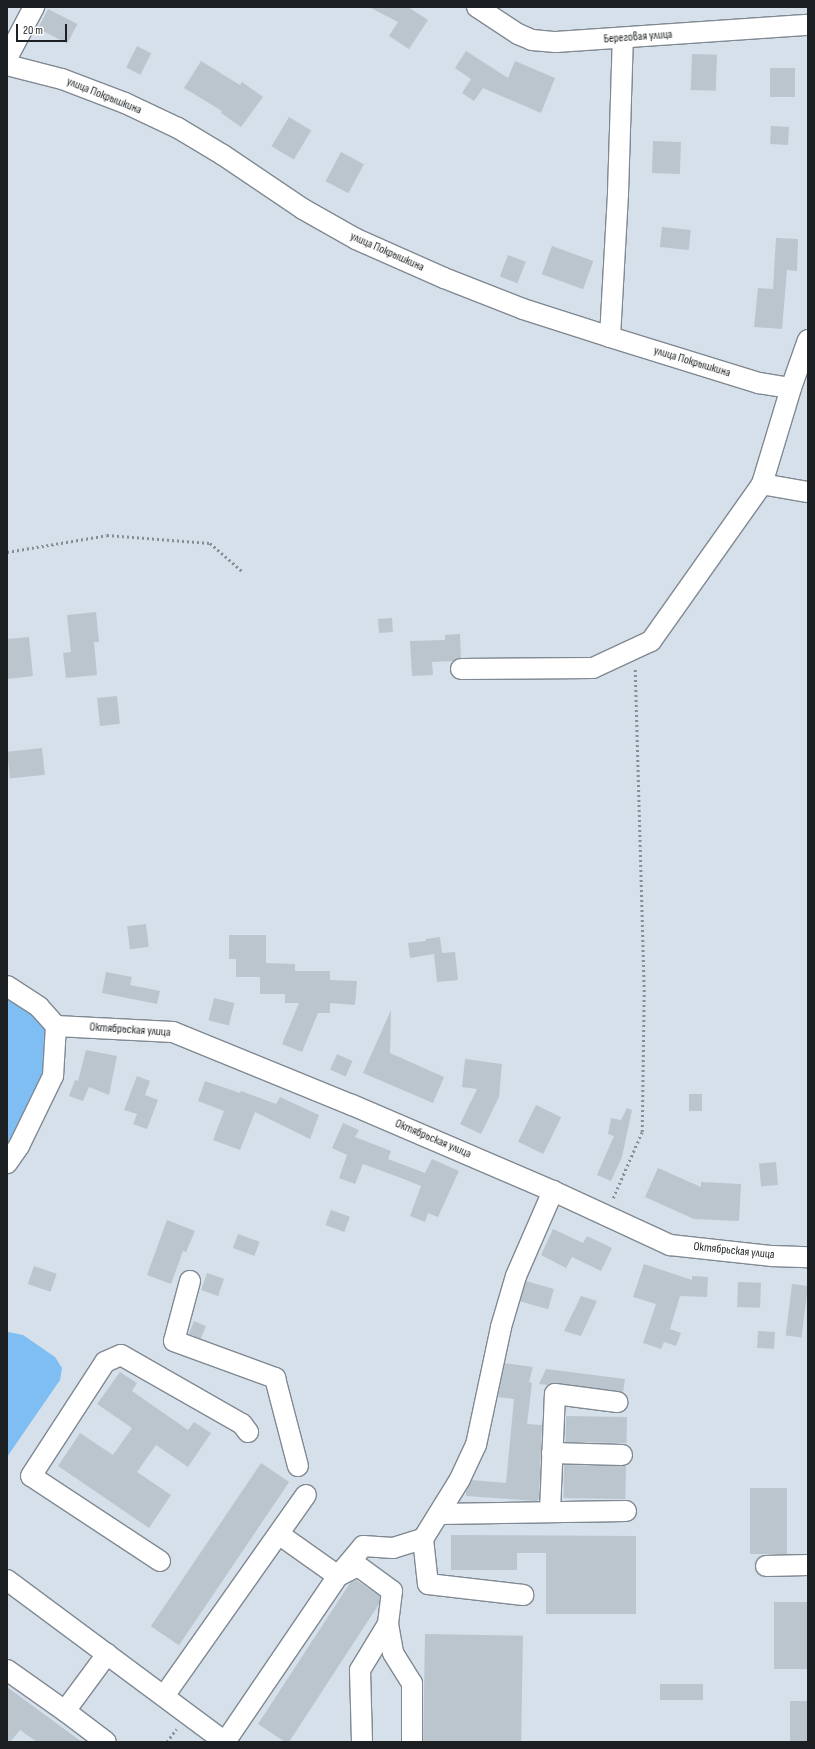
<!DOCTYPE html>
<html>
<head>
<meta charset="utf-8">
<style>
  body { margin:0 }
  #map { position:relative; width:815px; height:1749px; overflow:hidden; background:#d6e0ea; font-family:"Sofia Sans Condensed",sans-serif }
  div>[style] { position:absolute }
  .green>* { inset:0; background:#7fbef2 }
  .building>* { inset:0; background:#bbc5ce; transform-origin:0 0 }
  .path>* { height:2.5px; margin-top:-1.25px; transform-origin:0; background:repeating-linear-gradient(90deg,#878f96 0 2px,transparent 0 5px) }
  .roads { filter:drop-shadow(1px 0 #808992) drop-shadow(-1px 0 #808992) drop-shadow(0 1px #808992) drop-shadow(0 -1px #808992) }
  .minor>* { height:20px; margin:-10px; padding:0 10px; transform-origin:10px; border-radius:10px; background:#fff }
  span { translate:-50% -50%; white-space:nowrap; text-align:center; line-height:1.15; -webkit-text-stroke:3px #fff; paint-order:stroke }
  .street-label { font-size:12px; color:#1c2023 }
  .frame { position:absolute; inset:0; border:8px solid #1c2023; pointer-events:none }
  .scale { position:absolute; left:16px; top:24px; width:51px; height:18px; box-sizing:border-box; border:2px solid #1c2023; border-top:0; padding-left:5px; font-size:12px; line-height:14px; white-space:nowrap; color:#1c2023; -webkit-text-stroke:3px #fff; paint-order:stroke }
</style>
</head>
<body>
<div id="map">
  <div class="green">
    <div style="clip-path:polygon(7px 986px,56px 1026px,53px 1076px,19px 1146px,7px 1142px)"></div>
    <div style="clip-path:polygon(8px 1332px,23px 1335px,55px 1357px,62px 1368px,60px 1380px,7px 1457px)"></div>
  </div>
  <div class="building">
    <div style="clip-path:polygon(369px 7px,408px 7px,428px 20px,409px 49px,389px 36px,398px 22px)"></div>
    <div style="left:48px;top:9px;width:33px;height:22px;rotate:27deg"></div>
    <div style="left:137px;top:46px;width:16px;height:24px;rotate:27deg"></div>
    <div style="clip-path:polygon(466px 51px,508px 78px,515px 61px,555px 78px,541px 113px,483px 88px,474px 101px,462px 93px,471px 79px,455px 68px)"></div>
    <div style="left:692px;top:54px;width:25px;height:36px;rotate:2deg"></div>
    <div style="clip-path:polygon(201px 61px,240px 85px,242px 82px,263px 97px,241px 127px,221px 113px,222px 111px,184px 88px)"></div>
    <div style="left:770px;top:68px;width:25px;height:29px"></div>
    <div style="left:289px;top:117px;width:26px;height:34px;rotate:31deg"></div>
    <div style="left:771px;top:126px;width:18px;height:18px;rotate:3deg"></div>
    <div style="left:653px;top:141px;width:28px;height:32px;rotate:2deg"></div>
    <div style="left:341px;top:152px;width:26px;height:33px;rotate:28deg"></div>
    <div style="left:662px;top:227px;width:29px;height:20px;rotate:6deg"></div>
    <div style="clip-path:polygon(776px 238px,798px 239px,797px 271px,787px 270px,782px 329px,754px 327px,758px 288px,773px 289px)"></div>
    <div style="left:552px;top:246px;width:44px;height:30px;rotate:20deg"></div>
    <div style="left:508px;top:255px;width:19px;height:23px;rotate:21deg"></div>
    <div style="clip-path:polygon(96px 612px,99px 642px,94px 642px,97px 675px,66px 678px,63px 653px,71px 652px,67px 615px)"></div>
    <div style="left:392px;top:618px;width:14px;height:14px;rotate:86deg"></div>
    <div style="clip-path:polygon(460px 634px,461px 658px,453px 661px,432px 662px,433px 675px,412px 676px,410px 641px,445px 640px,445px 635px)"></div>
    <div style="clip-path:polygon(29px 637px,33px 676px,7px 679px,7px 639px)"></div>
    <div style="left:117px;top:696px;width:28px;height:20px;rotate:84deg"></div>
    <div style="left:42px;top:748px;width:27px;height:35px;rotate:84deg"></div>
    <div style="left:146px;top:924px;width:23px;height:19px;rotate:83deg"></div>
    <div style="clip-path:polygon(229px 935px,266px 935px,266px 963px,295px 964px,295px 971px,330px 971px,330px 980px,357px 981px,355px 1005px,330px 1003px,330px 1013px,318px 1013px,302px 1052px,282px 1044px,299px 1003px,285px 1003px,285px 994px,260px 994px,260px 977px,236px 977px,236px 959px,229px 959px)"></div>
    <div style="clip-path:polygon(440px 937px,442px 953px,455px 952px,458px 980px,437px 982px,434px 954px,410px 958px,408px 943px,426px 941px,426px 939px)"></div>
    <div style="clip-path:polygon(106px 972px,132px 977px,130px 985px,160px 991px,157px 1004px,102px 993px)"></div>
    <div style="left:214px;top:998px;width:21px;height:23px;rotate:14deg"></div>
    <div style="clip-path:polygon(391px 1010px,390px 1053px,444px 1077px,433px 1103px,363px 1073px)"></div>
    <div style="clip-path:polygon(86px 1050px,117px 1056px,109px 1095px,89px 1087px,83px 1101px,69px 1096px,75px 1080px,78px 1081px)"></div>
    <div style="left:337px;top:1054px;width:17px;height:17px;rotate:24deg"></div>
    <div style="clip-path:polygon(465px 1059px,502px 1064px,499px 1097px,481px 1134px,460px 1124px,477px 1089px,462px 1087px)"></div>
    <div style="clip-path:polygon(137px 1076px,150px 1081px,145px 1095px,158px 1100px,147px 1129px,133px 1124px,137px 1114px,124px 1110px)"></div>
    <div style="clip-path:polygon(205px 1081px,240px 1093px,241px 1091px,276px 1104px,280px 1097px,319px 1115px,310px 1139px,255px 1112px,240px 1150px,213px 1140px,224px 1111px,198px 1101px)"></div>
    <div style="left:689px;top:1094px;width:13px;height:17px"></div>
    <div style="left:536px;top:1105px;width:28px;height:41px;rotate:26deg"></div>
    <div style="clip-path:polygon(627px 1108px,632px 1110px,622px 1157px,611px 1181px,597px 1175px,614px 1136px,608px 1134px,611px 1118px,621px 1120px)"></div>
    <div style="clip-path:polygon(343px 1123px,359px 1130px,355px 1137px,391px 1151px,388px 1159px,425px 1173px,432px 1159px,459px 1171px,438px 1217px,428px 1213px,425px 1222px,410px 1216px,421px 1186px,401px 1178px,363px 1164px,355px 1184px,339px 1178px,347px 1155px,332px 1148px)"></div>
    <div style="left:776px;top:1162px;width:23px;height:17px;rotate:85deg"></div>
    <div style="clip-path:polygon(658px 1168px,701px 1187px,701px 1182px,741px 1184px,739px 1221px,694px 1219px,645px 1197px)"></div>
    <div style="left:331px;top:1210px;width:20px;height:16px;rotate:20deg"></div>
    <div style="clip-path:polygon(167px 1220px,195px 1231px,186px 1252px,183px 1251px,171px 1284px,147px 1275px)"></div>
    <div style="clip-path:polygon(553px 1229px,583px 1243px,587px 1236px,612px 1248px,601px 1271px,572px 1257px,566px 1268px,541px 1255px)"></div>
    <div style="left:238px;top:1234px;width:23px;height:15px;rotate:20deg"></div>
    <div style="clip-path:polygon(644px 1264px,692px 1280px,692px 1276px,708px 1277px,707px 1297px,680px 1296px,670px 1329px,681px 1333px,676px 1346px,664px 1342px,661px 1349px,643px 1343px,656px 1304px,633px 1297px)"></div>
    <div style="left:34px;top:1266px;width:24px;height:19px;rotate:19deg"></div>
    <div style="left:207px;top:1273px;width:18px;height:18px;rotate:19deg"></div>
    <div style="left:526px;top:1281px;width:29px;height:21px;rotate:16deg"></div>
    <div style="left:738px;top:1282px;width:23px;height:25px;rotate:2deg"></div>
    <div style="left:792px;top:1284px;width:16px;height:52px;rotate:7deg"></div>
    <div style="clip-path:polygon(581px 1296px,597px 1301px,581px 1336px,564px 1331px)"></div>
    <div style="left:194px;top:1321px;width:13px;height:14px;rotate:23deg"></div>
    <div style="left:758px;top:1331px;width:17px;height:17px;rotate:3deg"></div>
    <div style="clip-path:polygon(505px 1363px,533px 1367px,529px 1382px,532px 1383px,527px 1424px,542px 1425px,539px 1498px,537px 1501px,466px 1496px,466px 1491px,472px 1480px,506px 1483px,514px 1399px,498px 1397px)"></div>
    <div style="clip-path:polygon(546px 1369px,625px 1379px,623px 1393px,556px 1383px,548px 1385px,539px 1384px)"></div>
    <div style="clip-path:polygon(120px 1372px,137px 1383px,132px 1391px,188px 1430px,194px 1422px,211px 1433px,188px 1467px,156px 1445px,137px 1472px,171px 1495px,149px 1528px,58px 1466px,80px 1433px,113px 1455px,132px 1428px,97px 1404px)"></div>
    <div style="left:566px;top:1416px;width:61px;height:26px;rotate:1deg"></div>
    <div style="left:261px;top:1463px;width:34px;height:197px;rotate:34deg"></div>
    <div style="left:564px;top:1465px;width:62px;height:33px;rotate:1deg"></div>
    <div style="left:750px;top:1488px;width:37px;height:66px"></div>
    <div style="clip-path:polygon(451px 1535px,636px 1536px,636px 1614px,546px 1614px,546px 1553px,517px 1553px,517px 1570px,451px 1570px)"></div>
    <div style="clip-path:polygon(356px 1580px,380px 1596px,379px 1604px,289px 1742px,285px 1742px,258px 1724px,350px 1583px)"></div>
    <div style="left:774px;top:1602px;width:34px;height:67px"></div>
    <div style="left:425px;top:1634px;width:98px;height:108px;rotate:1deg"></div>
    <div style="left:660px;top:1684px;width:43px;height:16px"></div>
    <div style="clip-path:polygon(7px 1687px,82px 1742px,37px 1742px,20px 1730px,10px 1742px,7px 1742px)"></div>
    <div style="left:790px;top:1701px;width:18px;height:41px"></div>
  </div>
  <div class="path">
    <div style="left:7px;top:552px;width:101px;rotate:-9.6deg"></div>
    <div style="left:107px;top:535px;width:103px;rotate:4.4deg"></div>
    <div style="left:210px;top:543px;width:44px;rotate:41.3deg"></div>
    <div style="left:613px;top:1198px;width:72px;rotate:-66.3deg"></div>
    <div style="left:642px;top:1132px;width:140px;rotate:-89.2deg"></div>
    <div style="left:644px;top:992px;width:324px;rotate:-91.6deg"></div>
    <div style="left:167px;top:1742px;width:16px;rotate:-55deg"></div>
  </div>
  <div class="roads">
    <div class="minor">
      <div style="left:477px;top:7px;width:49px;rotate:33.4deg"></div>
      <div style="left:518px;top:34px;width:15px;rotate:23deg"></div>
      <div style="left:532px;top:40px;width:24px;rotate:5deg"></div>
      <div style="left:556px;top:42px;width:253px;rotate:-3.9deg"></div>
      <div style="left:7px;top:58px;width:58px;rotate:-62.1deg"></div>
      <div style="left:7px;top:65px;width:57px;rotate:14.3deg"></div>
      <div style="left:62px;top:79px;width:67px;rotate:20.9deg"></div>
      <div style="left:125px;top:103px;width:59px;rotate:25.3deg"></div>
      <div style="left:178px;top:128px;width:52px;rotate:31deg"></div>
      <div style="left:223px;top:155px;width:97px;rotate:34deg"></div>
      <div style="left:303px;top:209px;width:61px;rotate:29.5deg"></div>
      <div style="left:356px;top:239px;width:96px;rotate:23.9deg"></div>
      <div style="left:444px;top:278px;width:85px;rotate:21.4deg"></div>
      <div style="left:523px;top:309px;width:91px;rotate:17.8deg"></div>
      <div style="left:610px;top:337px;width:156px;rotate:17.2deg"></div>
      <div style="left:759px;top:383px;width:32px;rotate:9deg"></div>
      <div style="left:610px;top:337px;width:144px;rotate:-86.8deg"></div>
      <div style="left:618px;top:193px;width:155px;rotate:-88.2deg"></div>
      <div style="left:762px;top:484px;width:47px;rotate:9.9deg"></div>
      <div style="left:461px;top:669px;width:132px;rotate:-0.4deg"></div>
      <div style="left:593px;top:668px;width:64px;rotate:-25deg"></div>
      <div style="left:651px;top:641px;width:192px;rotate:-54.7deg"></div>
      <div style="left:762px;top:484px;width:100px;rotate:-73.2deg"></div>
      <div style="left:791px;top:388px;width:51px;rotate:-70.5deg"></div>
      <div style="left:7px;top:986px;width:38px;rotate:33deg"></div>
      <div style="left:39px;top:1007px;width:25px;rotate:48deg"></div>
      <div style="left:56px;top:1026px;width:50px;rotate:93.4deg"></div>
      <div style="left:53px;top:1076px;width:78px;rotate:115.9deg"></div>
      <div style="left:19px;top:1146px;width:21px;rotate:125deg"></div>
      <div style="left:56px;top:1026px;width:117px;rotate:2.9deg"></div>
      <div style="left:173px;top:1032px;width:193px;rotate:22.2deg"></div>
      <div style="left:352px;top:1105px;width:219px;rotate:23.2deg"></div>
      <div style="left:553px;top:1191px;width:129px;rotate:24.8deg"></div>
      <div style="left:670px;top:1245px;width:103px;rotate:6.2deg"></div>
      <div style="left:772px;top:1256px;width:36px;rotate:2deg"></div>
      <div style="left:190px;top:1281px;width:62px;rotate:104.9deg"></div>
      <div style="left:174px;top:1341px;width:108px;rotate:20.1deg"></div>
      <div style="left:275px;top:1378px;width:91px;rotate:75.4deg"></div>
      <div style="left:552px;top:1453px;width:70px;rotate:1.6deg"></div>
      <div style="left:550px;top:1512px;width:118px;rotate:-87.6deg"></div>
      <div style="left:555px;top:1394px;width:63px;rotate:7.4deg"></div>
      <div style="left:439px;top:1514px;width:187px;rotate:-0.9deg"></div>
      <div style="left:280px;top:1535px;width:71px;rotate:35.3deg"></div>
      <div style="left:338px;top:1576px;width:39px;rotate:-50deg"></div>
      <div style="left:363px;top:1546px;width:30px;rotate:4deg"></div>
      <div style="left:393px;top:1548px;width:31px;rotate:-17deg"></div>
      <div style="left:423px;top:1539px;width:70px;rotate:-58.3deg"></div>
      <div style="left:460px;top:1479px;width:38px;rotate:-65deg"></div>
      <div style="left:476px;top:1445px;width:121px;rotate:-78deg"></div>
      <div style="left:501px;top:1327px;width:53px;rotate:-73.6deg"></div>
      <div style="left:516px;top:1276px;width:93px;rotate:-66.5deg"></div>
      <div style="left:423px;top:1539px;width:45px;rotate:83.7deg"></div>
      <div style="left:428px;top:1584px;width:96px;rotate:6.6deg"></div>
      <div style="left:160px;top:1561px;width:154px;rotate:-146.6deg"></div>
      <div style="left:31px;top:1476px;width:136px;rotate:-57deg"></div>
      <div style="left:105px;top:1362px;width:17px;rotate:-24deg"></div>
      <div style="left:121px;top:1355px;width:139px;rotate:29.7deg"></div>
      <div style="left:242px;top:1424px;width:10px;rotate:53deg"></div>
      <div style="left:766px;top:1566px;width:42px;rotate:-1.4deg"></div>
      <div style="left:7px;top:1580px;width:272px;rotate:36.6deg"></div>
      <div style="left:225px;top:1742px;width:201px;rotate:-55.8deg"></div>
      <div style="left:338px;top:1576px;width:22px;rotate:-27deg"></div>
      <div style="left:358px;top:1566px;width:42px;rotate:36.3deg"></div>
      <div style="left:392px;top:1591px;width:33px;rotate:97deg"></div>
      <div style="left:388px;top:1624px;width:54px;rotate:121.3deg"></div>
      <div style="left:360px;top:1670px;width:72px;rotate:88.4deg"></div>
      <div style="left:388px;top:1624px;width:29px;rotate:80deg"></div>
      <div style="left:393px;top:1653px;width:36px;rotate:58deg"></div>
      <div style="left:412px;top:1683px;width:59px;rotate:90deg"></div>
      <div style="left:7px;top:1670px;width:71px;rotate:35.3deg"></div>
      <div style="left:65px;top:1711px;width:71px;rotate:-53.6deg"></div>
      <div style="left:164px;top:1696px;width:246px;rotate:-54.8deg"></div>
      <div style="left:65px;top:1711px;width:51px;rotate:37.1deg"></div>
    </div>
  </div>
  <div class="street-label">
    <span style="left:638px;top:37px;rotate:-4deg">Береговая улица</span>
    <span style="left:104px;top:96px;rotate:22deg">улица Покрышкина</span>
    <span style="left:387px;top:252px;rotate:24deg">улица Покрышкина</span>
    <span style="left:692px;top:362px;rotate:17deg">улица Покрышкина</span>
    <span style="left:130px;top:1030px;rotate:4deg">Октябрьская улица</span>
    <span style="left:433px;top:1139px;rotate:23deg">Октябрьская улица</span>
    <span style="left:734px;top:1251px;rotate:6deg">Октябрьская улица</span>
  </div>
  <div class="frame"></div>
  <div class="scale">20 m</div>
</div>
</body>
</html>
